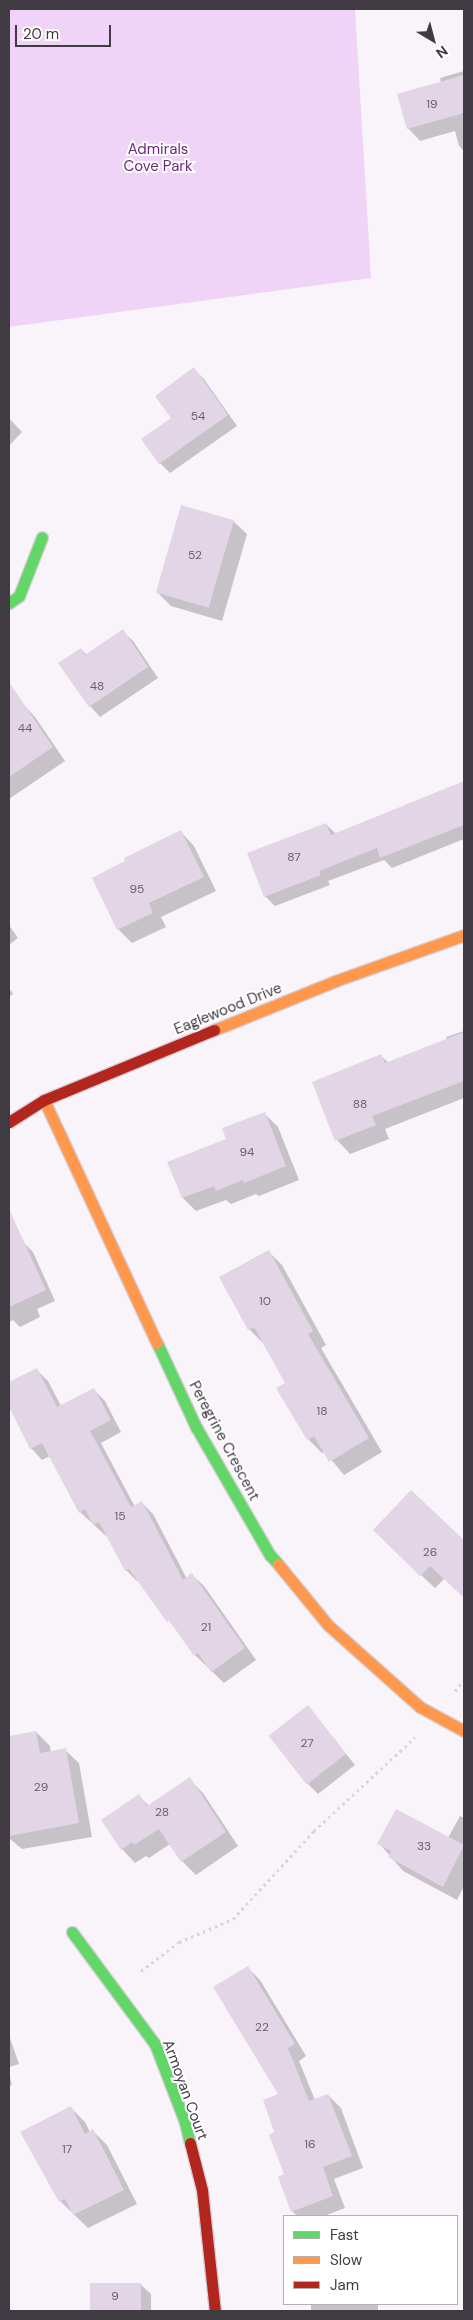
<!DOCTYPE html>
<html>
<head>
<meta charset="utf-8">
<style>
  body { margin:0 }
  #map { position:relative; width:473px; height:2320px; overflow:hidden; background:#f9f3fa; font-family:"DM Sans",sans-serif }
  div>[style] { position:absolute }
  .green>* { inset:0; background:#f0d4f7 }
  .shadow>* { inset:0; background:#0003; transform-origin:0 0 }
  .building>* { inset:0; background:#e2d5e5; transform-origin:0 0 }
  .path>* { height:3px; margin-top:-1.5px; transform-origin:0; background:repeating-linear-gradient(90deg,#d8d6d8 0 2.5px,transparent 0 6.5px) }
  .roads { filter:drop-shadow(1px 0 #d5cfd7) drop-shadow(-1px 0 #d5cfd7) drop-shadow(0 1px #d5cfd7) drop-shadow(0 -1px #d5cfd7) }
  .fast>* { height:11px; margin:-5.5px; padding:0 5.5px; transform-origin:5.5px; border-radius:5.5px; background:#63d668 }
  .slow>* { height:11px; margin:-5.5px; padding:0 5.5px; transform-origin:5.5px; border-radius:5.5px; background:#ff974d }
  .jam>* { height:11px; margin:-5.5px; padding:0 5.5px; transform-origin:5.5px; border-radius:5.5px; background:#b3261e }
  span { translate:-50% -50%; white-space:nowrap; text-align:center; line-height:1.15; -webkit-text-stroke:4px #fff; paint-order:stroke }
  .number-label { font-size:12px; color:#68616b }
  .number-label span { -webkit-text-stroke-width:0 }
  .park-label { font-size:15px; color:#6c2a7c }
  .street-label { font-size:15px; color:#403a42 }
  .frame { position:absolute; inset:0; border:10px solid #403a42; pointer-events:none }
  .legend { position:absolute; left:283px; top:2215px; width:175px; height:90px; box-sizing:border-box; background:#fff; border:1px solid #b3b0b3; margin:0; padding:6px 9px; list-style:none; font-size:15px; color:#403a42 }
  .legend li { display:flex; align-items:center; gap:10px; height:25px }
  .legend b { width:25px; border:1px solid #b3b0b3 }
  .north { position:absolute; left:408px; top:15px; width:50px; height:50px; -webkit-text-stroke:4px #fff; paint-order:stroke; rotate:143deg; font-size:14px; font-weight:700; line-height:20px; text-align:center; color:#403a42 }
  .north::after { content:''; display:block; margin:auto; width:18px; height:22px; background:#403a42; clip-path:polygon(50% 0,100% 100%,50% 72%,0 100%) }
  .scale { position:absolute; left:15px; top:25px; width:96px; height:22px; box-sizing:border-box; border:2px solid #403a42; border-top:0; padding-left:6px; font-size:15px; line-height:18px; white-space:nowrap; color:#403a42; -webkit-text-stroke:4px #fff; paint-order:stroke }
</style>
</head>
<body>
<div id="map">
  <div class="green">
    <div style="clip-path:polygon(9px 9px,355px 9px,371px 278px,9px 327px)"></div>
  </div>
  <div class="shadow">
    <div style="clip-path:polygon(464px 71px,464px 151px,459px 146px,455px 131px,420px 141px,408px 128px,441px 83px,440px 78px)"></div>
    <div style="clip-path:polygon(194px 369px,204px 379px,237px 426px,170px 473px,160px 463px,173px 419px)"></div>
    <div style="clip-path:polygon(9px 418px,22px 432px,9px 446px)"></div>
    <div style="clip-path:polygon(233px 521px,247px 534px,222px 621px,171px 606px,157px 592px)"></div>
    <div style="clip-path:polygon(122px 631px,133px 641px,158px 678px,100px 717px,90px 706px,81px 649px,87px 655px)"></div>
    <div style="clip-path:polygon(22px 703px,35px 717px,65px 761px,9px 799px,9px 712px)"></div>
    <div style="clip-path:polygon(464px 782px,464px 839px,392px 868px,384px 860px,328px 881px,330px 885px,275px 906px,265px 896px,326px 824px,336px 834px)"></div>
    <div style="clip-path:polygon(181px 832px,194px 846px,216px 891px,161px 917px,166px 927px,132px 943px,118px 929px,93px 878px)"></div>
    <div style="clip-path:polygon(9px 925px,18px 938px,9px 945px)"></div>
    <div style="clip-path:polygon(9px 988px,13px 994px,9px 997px)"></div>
    <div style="clip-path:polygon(464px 1031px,464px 1098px,385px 1129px,389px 1139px,350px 1154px,337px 1140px,314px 1083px,381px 1056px,389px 1063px,447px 1040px,446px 1037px)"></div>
    <div style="clip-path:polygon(264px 1113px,278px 1127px,299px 1180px,259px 1196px,256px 1194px,231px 1204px,226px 1200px,196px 1211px,183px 1198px,169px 1163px,228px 1139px)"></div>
    <div style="clip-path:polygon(23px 1242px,33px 1252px,55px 1301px,37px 1309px,40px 1317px,20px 1327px,13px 1320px,9px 1322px,9px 1248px)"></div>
    <div style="clip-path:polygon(268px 1251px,282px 1265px,326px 1345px,321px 1348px,382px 1452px,344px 1475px,325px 1452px,322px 1453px,308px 1439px,278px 1388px,287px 1383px,263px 1343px,249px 1329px,220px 1277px)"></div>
    <div style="clip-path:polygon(37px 1370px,48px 1381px,61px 1406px,94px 1390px,105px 1401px,121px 1432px,101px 1443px,135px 1507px,142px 1503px,153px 1514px,187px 1579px,192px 1575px,204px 1586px,256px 1660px,224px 1683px,195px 1655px,139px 1581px,137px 1581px,126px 1570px,108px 1535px,106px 1536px,80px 1512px,50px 1456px,42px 1460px,31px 1448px,9px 1404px,9px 1384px)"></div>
    <div style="clip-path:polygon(411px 1491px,464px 1542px,464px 1597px,445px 1578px,435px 1588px,388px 1544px)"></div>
    <div style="clip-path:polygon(307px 1706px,355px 1765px,318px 1794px,307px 1783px)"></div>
    <div style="clip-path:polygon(36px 1732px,50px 1746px,51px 1752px,65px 1750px,79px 1763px,92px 1837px,22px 1849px,9px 1838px,9px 1737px)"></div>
    <div style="clip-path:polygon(189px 1779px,203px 1793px,238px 1846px,196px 1875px,182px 1861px,170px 1844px,149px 1858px,146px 1856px,135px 1863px,122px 1849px,139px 1796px,149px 1806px)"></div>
    <div style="clip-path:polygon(460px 1816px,464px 1818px,464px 1886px,457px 1900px,403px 1871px,379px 1843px,448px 1838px)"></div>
    <div style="clip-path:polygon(248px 1968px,260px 1980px,306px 2056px,299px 2061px,315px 2100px,328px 2095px,341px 2108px,363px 2168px,334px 2179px,345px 2208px,324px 2216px,297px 2216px,292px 2211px,276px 2133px,280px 2095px)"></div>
    <div style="clip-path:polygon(9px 2035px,19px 2064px,9px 2067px)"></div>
    <div style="clip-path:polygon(9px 2073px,12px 2085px,9px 2086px)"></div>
    <div style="clip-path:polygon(71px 2108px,85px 2122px,90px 2132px,93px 2131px,107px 2145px,137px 2204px,88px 2228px,60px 2201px)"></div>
    <div style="clip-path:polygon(91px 2284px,140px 2284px,151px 2294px,151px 2311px,91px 2311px)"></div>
    <div style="left:311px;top:2304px;width:67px;height:7px"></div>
  </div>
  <div class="building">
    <div style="clip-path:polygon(464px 75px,464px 113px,407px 129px,397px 94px)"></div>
    <div style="clip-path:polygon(194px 367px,228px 415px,159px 464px,141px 439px,171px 418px,155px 396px)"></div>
    <div style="left:181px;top:505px;width:55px;height:91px;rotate:16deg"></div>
    <div style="clip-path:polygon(123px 629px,148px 667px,89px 707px,58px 663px,81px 648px,85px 655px)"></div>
    <div style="clip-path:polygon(9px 682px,53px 747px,9px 777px)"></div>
    <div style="clip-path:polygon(464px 781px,464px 825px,380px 858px,377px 848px,319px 871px,321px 875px,264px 897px,247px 853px,326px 823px,331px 835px)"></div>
    <div style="clip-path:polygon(181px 830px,204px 877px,149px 903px,153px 913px,117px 930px,92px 878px,125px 861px,124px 858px)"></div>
    <div style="clip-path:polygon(464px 1032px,464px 1081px,372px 1116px,376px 1125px,335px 1141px,312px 1082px,381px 1054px,385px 1063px)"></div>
    <div style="clip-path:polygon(265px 1112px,286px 1166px,244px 1183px,243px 1180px,216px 1191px,214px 1186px,182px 1198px,167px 1162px,226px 1139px,222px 1128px)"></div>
    <div style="clip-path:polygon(9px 1209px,46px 1290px,9px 1307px)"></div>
    <div style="clip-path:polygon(269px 1250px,313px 1331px,308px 1334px,369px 1438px,329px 1462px,314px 1436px,307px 1440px,276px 1388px,285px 1383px,254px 1327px,248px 1330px,219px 1277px)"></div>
    <div style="clip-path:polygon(37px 1368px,57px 1407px,94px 1388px,111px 1420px,90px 1431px,131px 1507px,142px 1501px,183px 1580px,192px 1573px,245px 1648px,211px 1672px,198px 1653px,194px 1656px,169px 1620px,167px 1622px,129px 1569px,125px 1571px,99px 1522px,93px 1525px,85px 1509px,79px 1513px,42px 1443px,30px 1449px,9px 1407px,9px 1382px)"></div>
    <div style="clip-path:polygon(411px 1490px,464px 1540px,464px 1598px,430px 1566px,420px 1576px,373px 1530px)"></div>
    <div style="left:308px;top:1705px;width:62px;height:50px;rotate:52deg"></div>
    <div style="clip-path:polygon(36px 1731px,40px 1753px,66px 1748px,79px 1823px,9px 1836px,9px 1736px)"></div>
    <div style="clip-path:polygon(190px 1777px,226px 1832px,181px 1862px,159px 1829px,134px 1845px,132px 1842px,121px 1850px,101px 1820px,139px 1794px,147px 1806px)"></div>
    <div style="clip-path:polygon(396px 1809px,464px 1845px,443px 1887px,388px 1857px,391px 1851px,377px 1844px)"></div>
    <div style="clip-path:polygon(248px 1966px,295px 2044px,288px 2048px,309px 2101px,328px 2094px,352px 2156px,323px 2167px,333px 2196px,291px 2212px,278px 2177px,284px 2174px,269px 2135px,274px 2132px,263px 2100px,278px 2094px,213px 1987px)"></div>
    <div style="clip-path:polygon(71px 2106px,85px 2134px,93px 2129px,124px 2190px,73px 2215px,65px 2199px,59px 2202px,20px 2132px)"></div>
    <div style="left:90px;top:2283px;width:51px;height:28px"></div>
  </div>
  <div class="path">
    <div style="left:455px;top:1691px;width:14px;rotate:-51deg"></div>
    <div style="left:141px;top:1971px;width:48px;rotate:-37.3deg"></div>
    <div style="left:179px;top:1942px;width:59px;rotate:-23.1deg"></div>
    <div style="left:233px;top:1919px;width:120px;rotate:-47.4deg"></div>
    <div style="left:314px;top:1831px;width:138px;rotate:-42.9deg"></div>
  </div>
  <div class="roads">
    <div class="fast">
      <div style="left:9px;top:603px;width:12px;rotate:-35deg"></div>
      <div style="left:19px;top:596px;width:63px;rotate:-68.7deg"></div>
      <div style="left:157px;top:1343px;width:93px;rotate:65.1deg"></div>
      <div style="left:196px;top:1427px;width:148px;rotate:60deg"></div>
      <div style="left:270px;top:1555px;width:12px;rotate:48deg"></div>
      <div style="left:72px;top:1932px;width:139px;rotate:53.5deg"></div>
      <div style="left:155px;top:2044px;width:84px;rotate:69deg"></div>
      <div style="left:185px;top:2122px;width:22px;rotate:77deg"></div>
    </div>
    <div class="slow">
      <div style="left:214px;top:1030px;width:131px;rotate:-22deg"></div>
      <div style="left:335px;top:981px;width:137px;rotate:-19.6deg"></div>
      <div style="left:44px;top:1100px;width:268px;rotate:65.1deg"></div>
      <div style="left:278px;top:1564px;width:79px;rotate:50.7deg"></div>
      <div style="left:328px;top:1625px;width:123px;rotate:41.7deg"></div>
      <div style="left:420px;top:1707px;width:50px;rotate:28.6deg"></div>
    </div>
    <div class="jam">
      <div style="left:9px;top:1122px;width:41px;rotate:-32.2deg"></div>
      <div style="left:44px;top:1100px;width:184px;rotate:-22.4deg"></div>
      <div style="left:190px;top:2143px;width:49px;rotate:75.7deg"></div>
      <div style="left:202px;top:2190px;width:122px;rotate:83.9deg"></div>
    </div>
  </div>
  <div class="number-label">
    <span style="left:432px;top:105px">19</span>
    <span style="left:198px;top:417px">54</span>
    <span style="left:195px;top:556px">52</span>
    <span style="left:97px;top:687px">48</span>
    <span style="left:25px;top:729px">44</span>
    <span style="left:294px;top:858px">87</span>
    <span style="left:137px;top:890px">95</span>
    <span style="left:360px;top:1105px">88</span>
    <span style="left:247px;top:1153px">94</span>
    <span style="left:265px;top:1302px">10</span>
    <span style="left:322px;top:1412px">18</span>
    <span style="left:120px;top:1517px">15</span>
    <span style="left:430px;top:1553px">26</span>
    <span style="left:206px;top:1628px">21</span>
    <span style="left:307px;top:1744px">27</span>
    <span style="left:41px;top:1788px">29</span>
    <span style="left:162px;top:1813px">28</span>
    <span style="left:424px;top:1847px">33</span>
    <span style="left:262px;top:2028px">22</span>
    <span style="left:310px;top:2145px">16</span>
    <span style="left:67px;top:2150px">17</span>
    <span style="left:115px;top:2297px">9</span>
  </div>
  <div class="park-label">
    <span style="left:158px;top:158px">Admirals<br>Cove Park</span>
  </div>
  <div class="street-label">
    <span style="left:228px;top:1009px;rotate:-22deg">Eaglewood Drive</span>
    <span style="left:224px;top:1441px;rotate:62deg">Peregrine Crescent</span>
    <span style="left:185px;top:2090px;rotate:70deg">Armoyan Court</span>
  </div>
  <div class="frame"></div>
  <ul class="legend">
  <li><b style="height:6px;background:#63d668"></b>Fast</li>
  <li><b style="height:6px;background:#ff974d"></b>Slow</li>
  <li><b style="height:6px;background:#b3261e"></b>Jam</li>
  </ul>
  <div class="north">N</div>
  <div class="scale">20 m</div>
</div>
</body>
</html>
